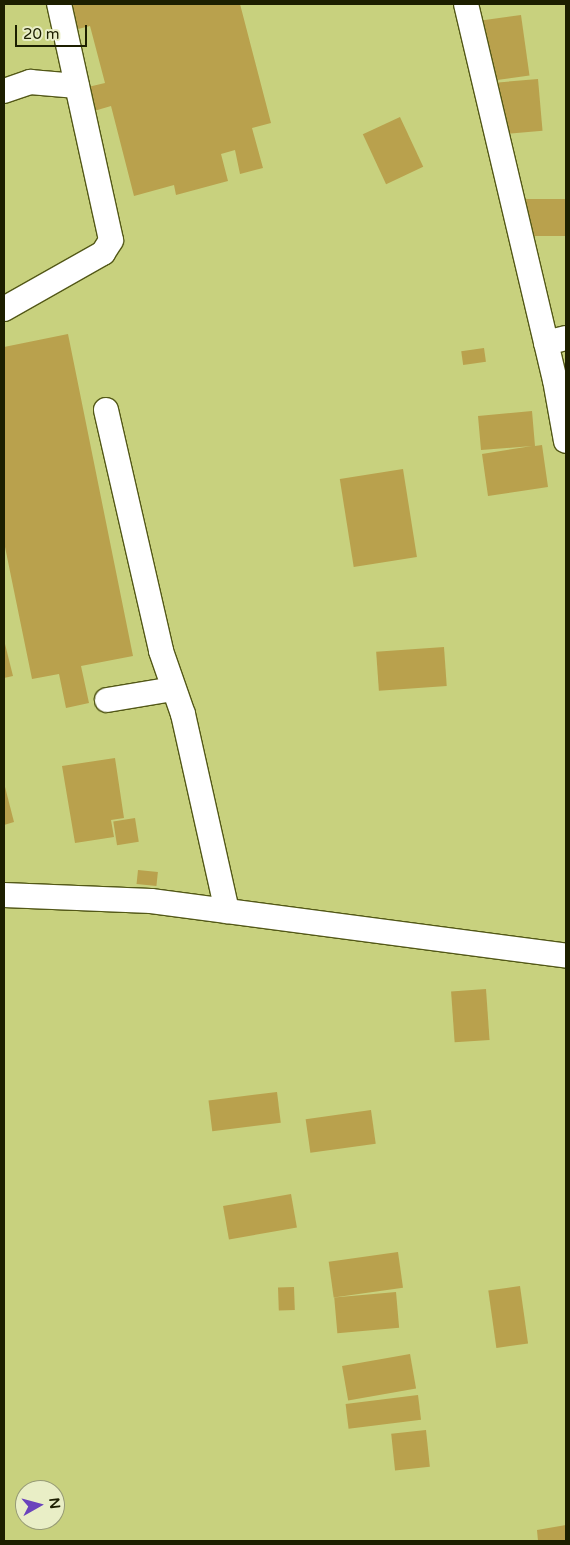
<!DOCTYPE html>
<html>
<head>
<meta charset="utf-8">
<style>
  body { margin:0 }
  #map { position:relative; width:570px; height:1545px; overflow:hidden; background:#c8d17e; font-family:"Varela Round",sans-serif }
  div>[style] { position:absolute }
  .building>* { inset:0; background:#b9a14d; transform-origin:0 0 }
  .roads { filter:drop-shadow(1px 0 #535817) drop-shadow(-1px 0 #535817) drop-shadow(0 1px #535817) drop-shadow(0 -1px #535817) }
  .minor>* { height:24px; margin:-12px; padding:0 12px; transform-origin:12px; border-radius:12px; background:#fff }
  span { translate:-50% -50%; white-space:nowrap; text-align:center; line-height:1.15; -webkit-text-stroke:4.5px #e9eec6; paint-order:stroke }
  .frame { position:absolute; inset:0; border:5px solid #1d1f00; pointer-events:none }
  .north { position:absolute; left:15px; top:1480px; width:50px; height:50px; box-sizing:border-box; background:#e9eec6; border:1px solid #979b77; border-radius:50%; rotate:83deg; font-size:14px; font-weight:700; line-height:20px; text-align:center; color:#1d1f00 }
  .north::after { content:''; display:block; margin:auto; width:18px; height:22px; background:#6b44bc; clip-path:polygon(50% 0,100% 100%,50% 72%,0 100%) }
  .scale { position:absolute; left:15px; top:25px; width:72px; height:22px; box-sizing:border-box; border:2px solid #1d1f00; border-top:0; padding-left:6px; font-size:15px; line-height:18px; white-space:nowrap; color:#1d1f00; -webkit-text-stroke:4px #e9eec6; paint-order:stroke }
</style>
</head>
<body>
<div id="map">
  <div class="building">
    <div style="clip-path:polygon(67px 4px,240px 4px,271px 123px,252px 128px,263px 168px,240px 174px,235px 150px,221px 154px,228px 181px,176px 195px,174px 185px,134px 196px,111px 106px,94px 111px,88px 87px,105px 83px,90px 26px,74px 30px)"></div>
    <div style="left:521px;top:15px;width:61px;height:42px;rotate:82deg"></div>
    <div style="left:538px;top:79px;width:52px;height:40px;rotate:85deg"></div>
    <div style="left:400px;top:117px;width:55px;height:41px;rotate:65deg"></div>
    <div style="left:566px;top:199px;width:37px;height:40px;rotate:90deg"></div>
    <div style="clip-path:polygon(68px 334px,133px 656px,81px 666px,89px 703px,66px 708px,59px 674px,32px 679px,4px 542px,4px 347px)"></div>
    <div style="left:484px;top:348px;width:14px;height:23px;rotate:82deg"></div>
    <div style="clip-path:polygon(532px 411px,535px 446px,542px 445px,548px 487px,488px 496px,482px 454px,532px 446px,481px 450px,478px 416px)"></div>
    <div style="left:403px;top:469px;width:89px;height:64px;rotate:81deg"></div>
    <div style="clip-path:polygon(4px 640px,13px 676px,4px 678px)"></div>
    <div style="left:444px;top:647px;width:39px;height:68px;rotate:86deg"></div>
    <div style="clip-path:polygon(115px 758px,124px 818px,111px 820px,114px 837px,75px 843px,62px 766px)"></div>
    <div style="clip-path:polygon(4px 783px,14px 822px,4px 825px)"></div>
    <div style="left:135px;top:818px;width:24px;height:22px;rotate:81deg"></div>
    <div style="left:138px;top:870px;width:20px;height:14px;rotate:6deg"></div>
    <div style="left:486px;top:989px;width:51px;height:35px;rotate:86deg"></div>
    <div style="left:277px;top:1092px;width:31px;height:69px;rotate:83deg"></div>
    <div style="left:371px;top:1110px;width:34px;height:66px;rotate:82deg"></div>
    <div style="left:291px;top:1194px;width:34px;height:69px;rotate:80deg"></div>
    <div style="left:398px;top:1252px;width:36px;height:70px;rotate:82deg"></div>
    <div style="left:520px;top:1286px;width:58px;height:32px;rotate:82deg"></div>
    <div style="left:294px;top:1287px;width:23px;height:16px;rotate:88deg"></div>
    <div style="left:396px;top:1292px;width:36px;height:62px;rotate:85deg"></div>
    <div style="left:410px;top:1354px;width:35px;height:69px;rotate:80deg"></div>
    <div style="left:418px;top:1395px;width:25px;height:73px;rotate:83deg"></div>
    <div style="left:426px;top:1430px;width:37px;height:35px;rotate:84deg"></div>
    <div style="clip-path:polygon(566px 1525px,566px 1541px,538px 1541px,537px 1530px)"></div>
  </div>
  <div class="roads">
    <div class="minor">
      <div style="left:466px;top:4px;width:386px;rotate:76.7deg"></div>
      <div style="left:555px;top:380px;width:62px;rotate:79.8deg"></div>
      <div style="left:4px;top:91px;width:28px;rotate:-19deg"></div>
      <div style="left:30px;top:82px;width:47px;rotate:4.9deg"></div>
      <div style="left:4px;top:309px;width:114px;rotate:-29.5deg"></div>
      <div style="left:103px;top:253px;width:15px;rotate:-58deg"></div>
      <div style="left:111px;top:240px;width:242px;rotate:-102.4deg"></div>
      <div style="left:546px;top:343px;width:21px;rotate:-14deg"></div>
      <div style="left:106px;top:410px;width:247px;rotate:77.1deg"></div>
      <div style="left:161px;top:651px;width:67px;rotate:70.8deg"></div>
      <div style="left:183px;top:714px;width:202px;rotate:77.4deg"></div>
      <div style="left:107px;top:700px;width:67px;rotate:-9.5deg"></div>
      <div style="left:4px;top:895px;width:147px;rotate:2.3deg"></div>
      <div style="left:151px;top:901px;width:419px;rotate:7.5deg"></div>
    </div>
  </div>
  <div class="frame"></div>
  <div class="north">N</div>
  <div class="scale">20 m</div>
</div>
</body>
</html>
